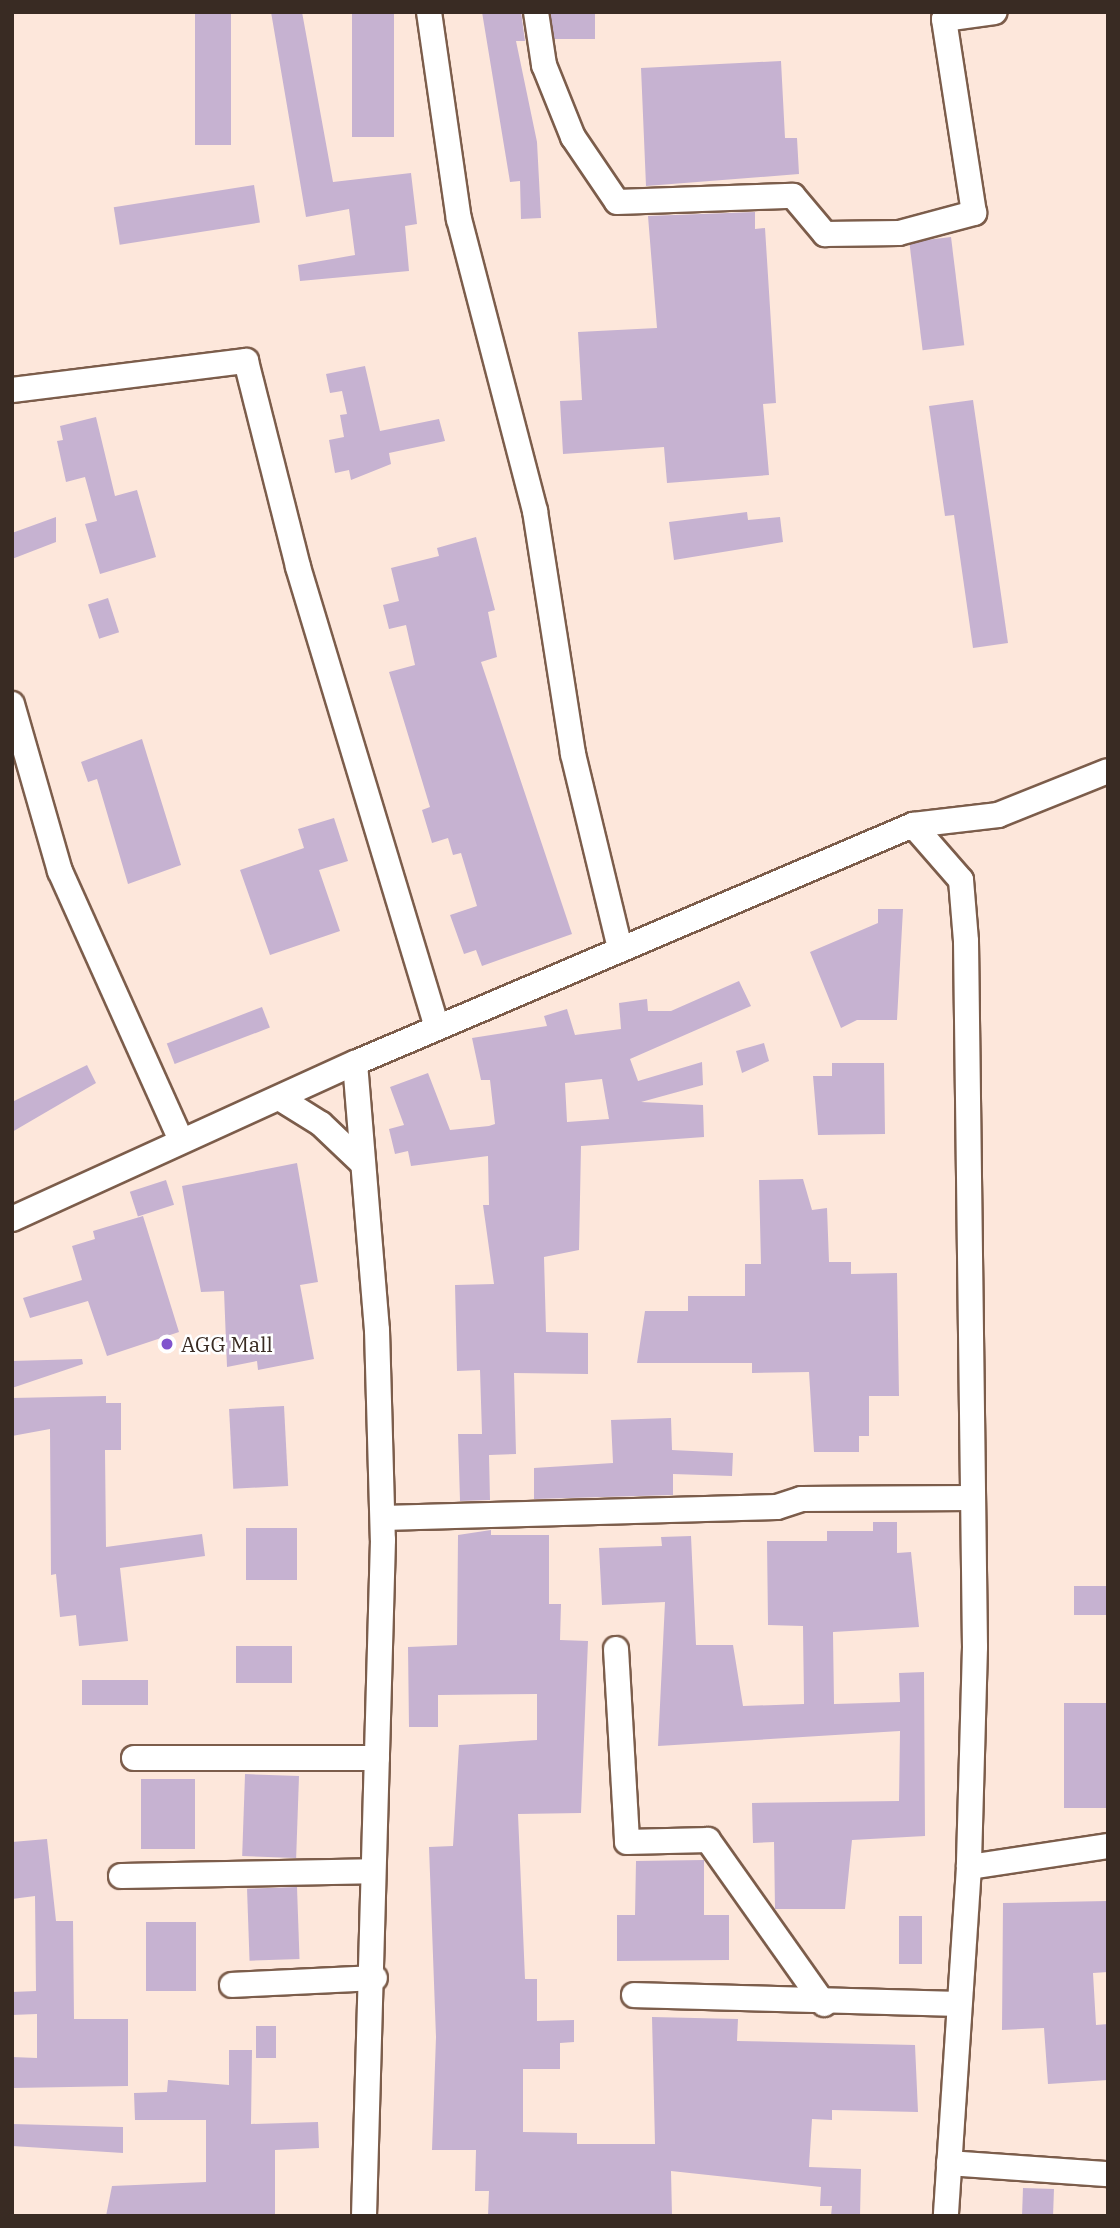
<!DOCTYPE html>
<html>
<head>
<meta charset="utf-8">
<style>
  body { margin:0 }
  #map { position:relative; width:1120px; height:2228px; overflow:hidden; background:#fde7db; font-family:"IBM Plex Serif",serif }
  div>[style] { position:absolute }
  .building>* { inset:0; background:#c6b2d1; transform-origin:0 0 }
  .roads { filter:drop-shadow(2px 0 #7c5d4b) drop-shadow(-2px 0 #7c5d4b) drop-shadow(0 2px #7c5d4b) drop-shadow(0 -2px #7c5d4b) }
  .street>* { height:24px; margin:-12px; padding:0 12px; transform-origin:12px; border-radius:12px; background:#fff }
  .dots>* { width:19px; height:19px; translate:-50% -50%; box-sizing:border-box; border:4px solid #fff; border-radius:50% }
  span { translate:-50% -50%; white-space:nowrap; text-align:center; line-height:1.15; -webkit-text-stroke:5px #fff; paint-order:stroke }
  .poi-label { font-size:21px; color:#392b23 }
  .left { translate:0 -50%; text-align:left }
  .frame { position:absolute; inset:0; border:14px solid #392b23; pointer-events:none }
</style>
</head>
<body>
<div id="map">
  <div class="building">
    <div style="left:195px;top:12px;width:36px;height:133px"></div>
    <div style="clip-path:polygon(271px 12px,302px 12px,333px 182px,411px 173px,417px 224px,405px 226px,409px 271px,300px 281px,298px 265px,355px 255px,349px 209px,306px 217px)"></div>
    <div style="left:352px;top:12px;width:42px;height:125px"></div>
    <div style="clip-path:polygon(482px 12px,521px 12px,525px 41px,516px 41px,537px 142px,541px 218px,521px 219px,520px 181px,510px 182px)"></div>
    <div style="left:551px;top:12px;width:44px;height:27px"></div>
    <div style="clip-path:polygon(781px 61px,785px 138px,797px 138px,799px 174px,646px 186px,641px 68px)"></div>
    <div style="left:254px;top:185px;width:38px;height:142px;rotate:81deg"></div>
    <div style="clip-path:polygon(755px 212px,755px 229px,765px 228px,776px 403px,763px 404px,769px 475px,667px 483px,664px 447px,563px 454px,560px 401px,582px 400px,578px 332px,657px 328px,648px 216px)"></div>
    <div style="left:951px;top:237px;width:109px;height:42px;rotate:83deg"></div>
    <div style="clip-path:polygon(365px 366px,380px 431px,439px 419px,445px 441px,389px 453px,391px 464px,351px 480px,349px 470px,335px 473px,329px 440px,344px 437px,340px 415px,347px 414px,342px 391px,330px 393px,326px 374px)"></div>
    <div style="clip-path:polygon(973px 400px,1008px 643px,973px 648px,954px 515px,945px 516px,929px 406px)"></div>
    <div style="clip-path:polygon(96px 417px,115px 496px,137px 490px,156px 557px,100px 574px,85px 524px,97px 521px,85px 477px,66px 482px,57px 441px,63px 440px,60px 426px)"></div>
    <div style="clip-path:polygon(747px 512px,748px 520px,780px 517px,783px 542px,674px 560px,669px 522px)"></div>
    <div style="clip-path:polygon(56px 517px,56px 542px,12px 559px,12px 533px)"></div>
    <div style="clip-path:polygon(476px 537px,495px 610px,488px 612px,497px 657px,481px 662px,572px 934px,482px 966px,476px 950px,464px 954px,450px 915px,477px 906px,461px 853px,453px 855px,448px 838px,432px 843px,422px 810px,430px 807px,389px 672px,415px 665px,406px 625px,389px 629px,383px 605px,399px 601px,391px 568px,439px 556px,437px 548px)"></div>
    <div style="left:108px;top:598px;width:36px;height:21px;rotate:72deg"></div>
    <div style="clip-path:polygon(142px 739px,181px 865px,128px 884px,97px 779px,88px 782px,81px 762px)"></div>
    <div style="clip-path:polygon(334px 818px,348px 861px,319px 870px,340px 931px,270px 955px,240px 870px,304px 848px,298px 829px)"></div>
    <div style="clip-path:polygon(878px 909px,903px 909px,897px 1020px,857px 1020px,841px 1028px,810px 952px,878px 923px)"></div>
    <div style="clip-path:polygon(evenodd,739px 981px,751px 1006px,630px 1059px,638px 1081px,702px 1062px,703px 1085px,641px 1102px,703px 1105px,704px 1137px,581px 1146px,579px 1250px,544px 1257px,546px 1332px,588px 1333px,588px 1374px,514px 1373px,516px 1454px,489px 1455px,490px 1500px,460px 1501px,458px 1434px,482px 1434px,480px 1370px,457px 1371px,455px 1285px,494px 1284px,483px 1205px,489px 1205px,488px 1156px,411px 1166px,408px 1151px,395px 1154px,389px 1129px,404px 1125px,390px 1087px,428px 1073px,450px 1130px,489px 1126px,495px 1124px,490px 1080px,481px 1080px,472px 1038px,547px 1026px,544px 1016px,567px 1009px,575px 1035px,621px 1029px,619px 1003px,647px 999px,648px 1011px,671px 1011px,739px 981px,602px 1079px,609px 1119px,567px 1122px,565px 1083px,602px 1079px)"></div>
    <div style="left:262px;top:1007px;width:22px;height:102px;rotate:69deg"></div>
    <div style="clip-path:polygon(764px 1043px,769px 1061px,742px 1073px,736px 1051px)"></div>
    <div style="clip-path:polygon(832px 1063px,884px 1063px,885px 1134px,818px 1135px,813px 1076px,832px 1076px)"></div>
    <div style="clip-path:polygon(87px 1065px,96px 1083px,12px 1132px,12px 1102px)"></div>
    <div style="clip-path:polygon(297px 1163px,318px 1282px,300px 1285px,314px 1359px,258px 1370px,257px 1361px,227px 1367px,224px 1291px,201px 1292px,182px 1186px)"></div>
    <div style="clip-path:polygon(803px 1179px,812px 1210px,827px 1208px,829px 1262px,851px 1262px,851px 1274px,897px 1273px,899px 1396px,869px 1396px,869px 1436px,859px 1436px,859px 1452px,814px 1452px,809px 1372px,752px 1373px,752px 1363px,637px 1363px,645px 1311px,688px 1311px,688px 1296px,745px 1296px,745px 1264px,761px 1264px,759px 1180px)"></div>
    <div style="left:166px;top:1180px;width:26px;height:38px;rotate:72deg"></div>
    <div style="clip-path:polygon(143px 1216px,179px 1332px,107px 1356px,88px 1301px,30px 1318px,23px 1298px,82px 1280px,72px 1246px,95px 1239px,93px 1231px)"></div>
    <div style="clip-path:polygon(82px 1359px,83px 1364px,12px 1388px,12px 1361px)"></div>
    <div style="clip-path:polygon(106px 1396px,106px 1403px,121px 1403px,121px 1450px,105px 1450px,106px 1547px,202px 1534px,205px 1556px,120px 1568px,128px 1641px,79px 1646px,76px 1615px,60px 1617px,56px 1574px,51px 1575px,50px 1429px,12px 1436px,12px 1398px)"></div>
    <div style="left:284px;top:1406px;width:80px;height:55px;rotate:87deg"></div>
    <div style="clip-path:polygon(671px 1418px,672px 1450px,733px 1453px,732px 1476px,673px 1474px,673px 1495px,534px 1499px,534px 1468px,613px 1463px,611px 1420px)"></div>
    <div style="clip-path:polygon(873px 1522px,897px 1522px,897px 1553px,911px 1552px,919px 1627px,833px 1632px,834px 1704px,900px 1702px,899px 1673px,924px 1672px,925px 1836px,852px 1840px,845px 1909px,775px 1909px,774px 1842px,753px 1843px,752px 1803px,899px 1801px,900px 1731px,658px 1746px,665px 1602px,602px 1605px,599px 1548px,662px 1546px,661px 1537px,691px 1536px,696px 1645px,733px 1645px,743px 1706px,804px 1704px,803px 1626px,768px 1625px,767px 1541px,827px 1541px,827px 1531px,873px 1531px)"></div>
    <div style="left:246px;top:1528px;width:51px;height:52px"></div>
    <div style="clip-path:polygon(491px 1530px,491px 1535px,549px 1535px,549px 1604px,561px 1604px,560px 1640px,588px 1641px,581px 1813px,518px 1814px,525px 1979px,537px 1979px,537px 2021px,574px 2020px,574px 2042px,560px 2043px,560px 2069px,523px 2069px,523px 2132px,577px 2133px,577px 2144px,655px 2144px,652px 2017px,738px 2019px,737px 2041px,915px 2045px,918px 2112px,832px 2110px,832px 2120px,812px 2119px,809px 2167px,861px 2169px,860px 2216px,831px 2216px,832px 2206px,820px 2206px,821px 2187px,671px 2171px,672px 2216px,488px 2216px,489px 2191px,475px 2191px,476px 2150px,432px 2150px,436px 2037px,429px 1847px,453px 1846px,459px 1745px,537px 1740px,537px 1694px,438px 1695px,438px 1727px,409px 1727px,408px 1647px,457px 1645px,458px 1535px)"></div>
    <div style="left:1108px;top:1586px;width:29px;height:34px;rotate:90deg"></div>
    <div style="left:292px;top:1646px;width:37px;height:56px;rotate:90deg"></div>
    <div style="left:82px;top:1680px;width:66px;height:25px"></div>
    <div style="left:1108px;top:1703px;width:105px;height:44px;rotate:90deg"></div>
    <div style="left:299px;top:1776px;width:82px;height:54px;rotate:92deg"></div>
    <div style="left:141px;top:1779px;width:54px;height:70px"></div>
    <div style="clip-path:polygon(47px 1839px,56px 1921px,73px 1921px,74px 2019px,128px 2019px,128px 2086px,12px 2088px,12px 2057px,37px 2058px,37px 2014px,12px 2015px,12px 1992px,36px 1991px,35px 1896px,12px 1899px,12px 1842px)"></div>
    <div style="clip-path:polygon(704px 1860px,704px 1915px,729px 1915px,729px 1960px,617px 1961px,617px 1915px,635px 1915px,636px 1861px)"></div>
    <div style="left:297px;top:1887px;width:72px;height:50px;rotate:88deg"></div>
    <div style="clip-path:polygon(1108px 1901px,1108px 1972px,1093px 1973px,1096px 2025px,1108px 2024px,1108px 2080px,1048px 2084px,1044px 2028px,1002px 2030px,1003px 1903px)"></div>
    <div style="left:899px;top:1916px;width:23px;height:48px"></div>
    <div style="left:146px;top:1922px;width:50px;height:69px"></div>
    <div style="left:256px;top:2026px;width:20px;height:32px"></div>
    <div style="clip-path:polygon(229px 2050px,252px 2050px,251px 2124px,318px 2122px,319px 2148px,275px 2150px,275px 2216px,106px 2216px,112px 2186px,206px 2182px,206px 2120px,135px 2120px,134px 2093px,167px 2092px,168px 2080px,229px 2085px)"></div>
    <div style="clip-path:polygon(12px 2124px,123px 2127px,123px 2153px,12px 2146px)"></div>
    <div style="left:1023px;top:2188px;width:31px;height:28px;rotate:2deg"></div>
  </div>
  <div class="roads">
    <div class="street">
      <div style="left:429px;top:12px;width:209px;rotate:81.8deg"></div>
      <div style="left:459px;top:219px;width:302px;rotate:75.4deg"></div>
      <div style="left:535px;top:511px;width:246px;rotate:81.1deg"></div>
      <div style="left:573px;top:754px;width:200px;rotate:76.4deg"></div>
      <div style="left:536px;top:12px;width:54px;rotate:81.4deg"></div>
      <div style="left:544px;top:65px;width:78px;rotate:68.1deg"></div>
      <div style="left:573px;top:137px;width:78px;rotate:55.9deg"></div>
      <div style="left:617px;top:202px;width:176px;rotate:-2deg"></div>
      <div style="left:793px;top:196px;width:50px;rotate:49.9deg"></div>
      <div style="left:825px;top:234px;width:74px;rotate:-0.8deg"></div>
      <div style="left:899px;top:233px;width:78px;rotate:-14.9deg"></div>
      <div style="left:974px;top:213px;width:196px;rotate:-98.8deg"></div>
      <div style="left:944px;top:19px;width:51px;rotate:-7.8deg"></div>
      <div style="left:12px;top:390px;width:236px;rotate:-7.1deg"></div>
      <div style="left:246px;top:361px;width:212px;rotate:75.8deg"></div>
      <div style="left:298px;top:567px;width:481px;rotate:73.2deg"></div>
      <div style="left:12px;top:704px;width:174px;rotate:74deg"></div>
      <div style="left:60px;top:871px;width:295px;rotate:65.8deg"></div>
      <div style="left:913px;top:825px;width:73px;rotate:48.9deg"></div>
      <div style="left:961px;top:880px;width:61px;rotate:85.3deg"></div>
      <div style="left:966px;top:941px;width:706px;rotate:89.27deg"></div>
      <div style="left:975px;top:1647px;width:220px;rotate:91.6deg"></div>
      <div style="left:969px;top:1867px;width:350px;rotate:93.8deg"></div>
      <div style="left:355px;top:1063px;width:268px;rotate:85.3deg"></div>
      <div style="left:377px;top:1330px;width:210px;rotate:88.4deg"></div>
      <div style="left:383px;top:1540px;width:676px;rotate:91.61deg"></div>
      <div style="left:281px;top:1099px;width:47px;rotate:32deg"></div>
      <div style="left:321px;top:1124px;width:57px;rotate:43.6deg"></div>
      <div style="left:12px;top:1219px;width:377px;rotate:-24.5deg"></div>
      <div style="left:355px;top:1063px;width:607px;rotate:-23.1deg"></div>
      <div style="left:913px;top:825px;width:86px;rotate:-6.7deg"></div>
      <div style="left:998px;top:815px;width:118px;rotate:-21.8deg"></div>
      <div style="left:383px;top:1518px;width:394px;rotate:-1.6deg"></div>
      <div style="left:777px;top:1507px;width:25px;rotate:-18deg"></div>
      <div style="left:801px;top:1499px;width:171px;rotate:-0.3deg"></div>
      <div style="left:616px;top:1649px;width:193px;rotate:86.7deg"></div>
      <div style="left:627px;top:1842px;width:81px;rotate:-1.4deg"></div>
      <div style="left:708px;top:1840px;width:201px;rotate:54.7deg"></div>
      <div style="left:134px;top:1758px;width:243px"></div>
      <div style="left:969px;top:1867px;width:141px;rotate:-8.6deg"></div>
      <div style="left:121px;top:1876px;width:251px;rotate:-1.1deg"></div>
      <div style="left:232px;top:1985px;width:143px;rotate:-2.8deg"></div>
      <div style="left:634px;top:1995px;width:323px;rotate:1.6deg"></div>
      <div style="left:949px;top:2163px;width:159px;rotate:4deg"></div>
    </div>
  </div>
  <div class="dots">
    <div style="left:167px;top:1344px;background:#8054cd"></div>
  </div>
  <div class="poi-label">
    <span class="left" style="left:181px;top:1344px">AGG Mall</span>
  </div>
  <div class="frame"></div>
</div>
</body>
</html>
